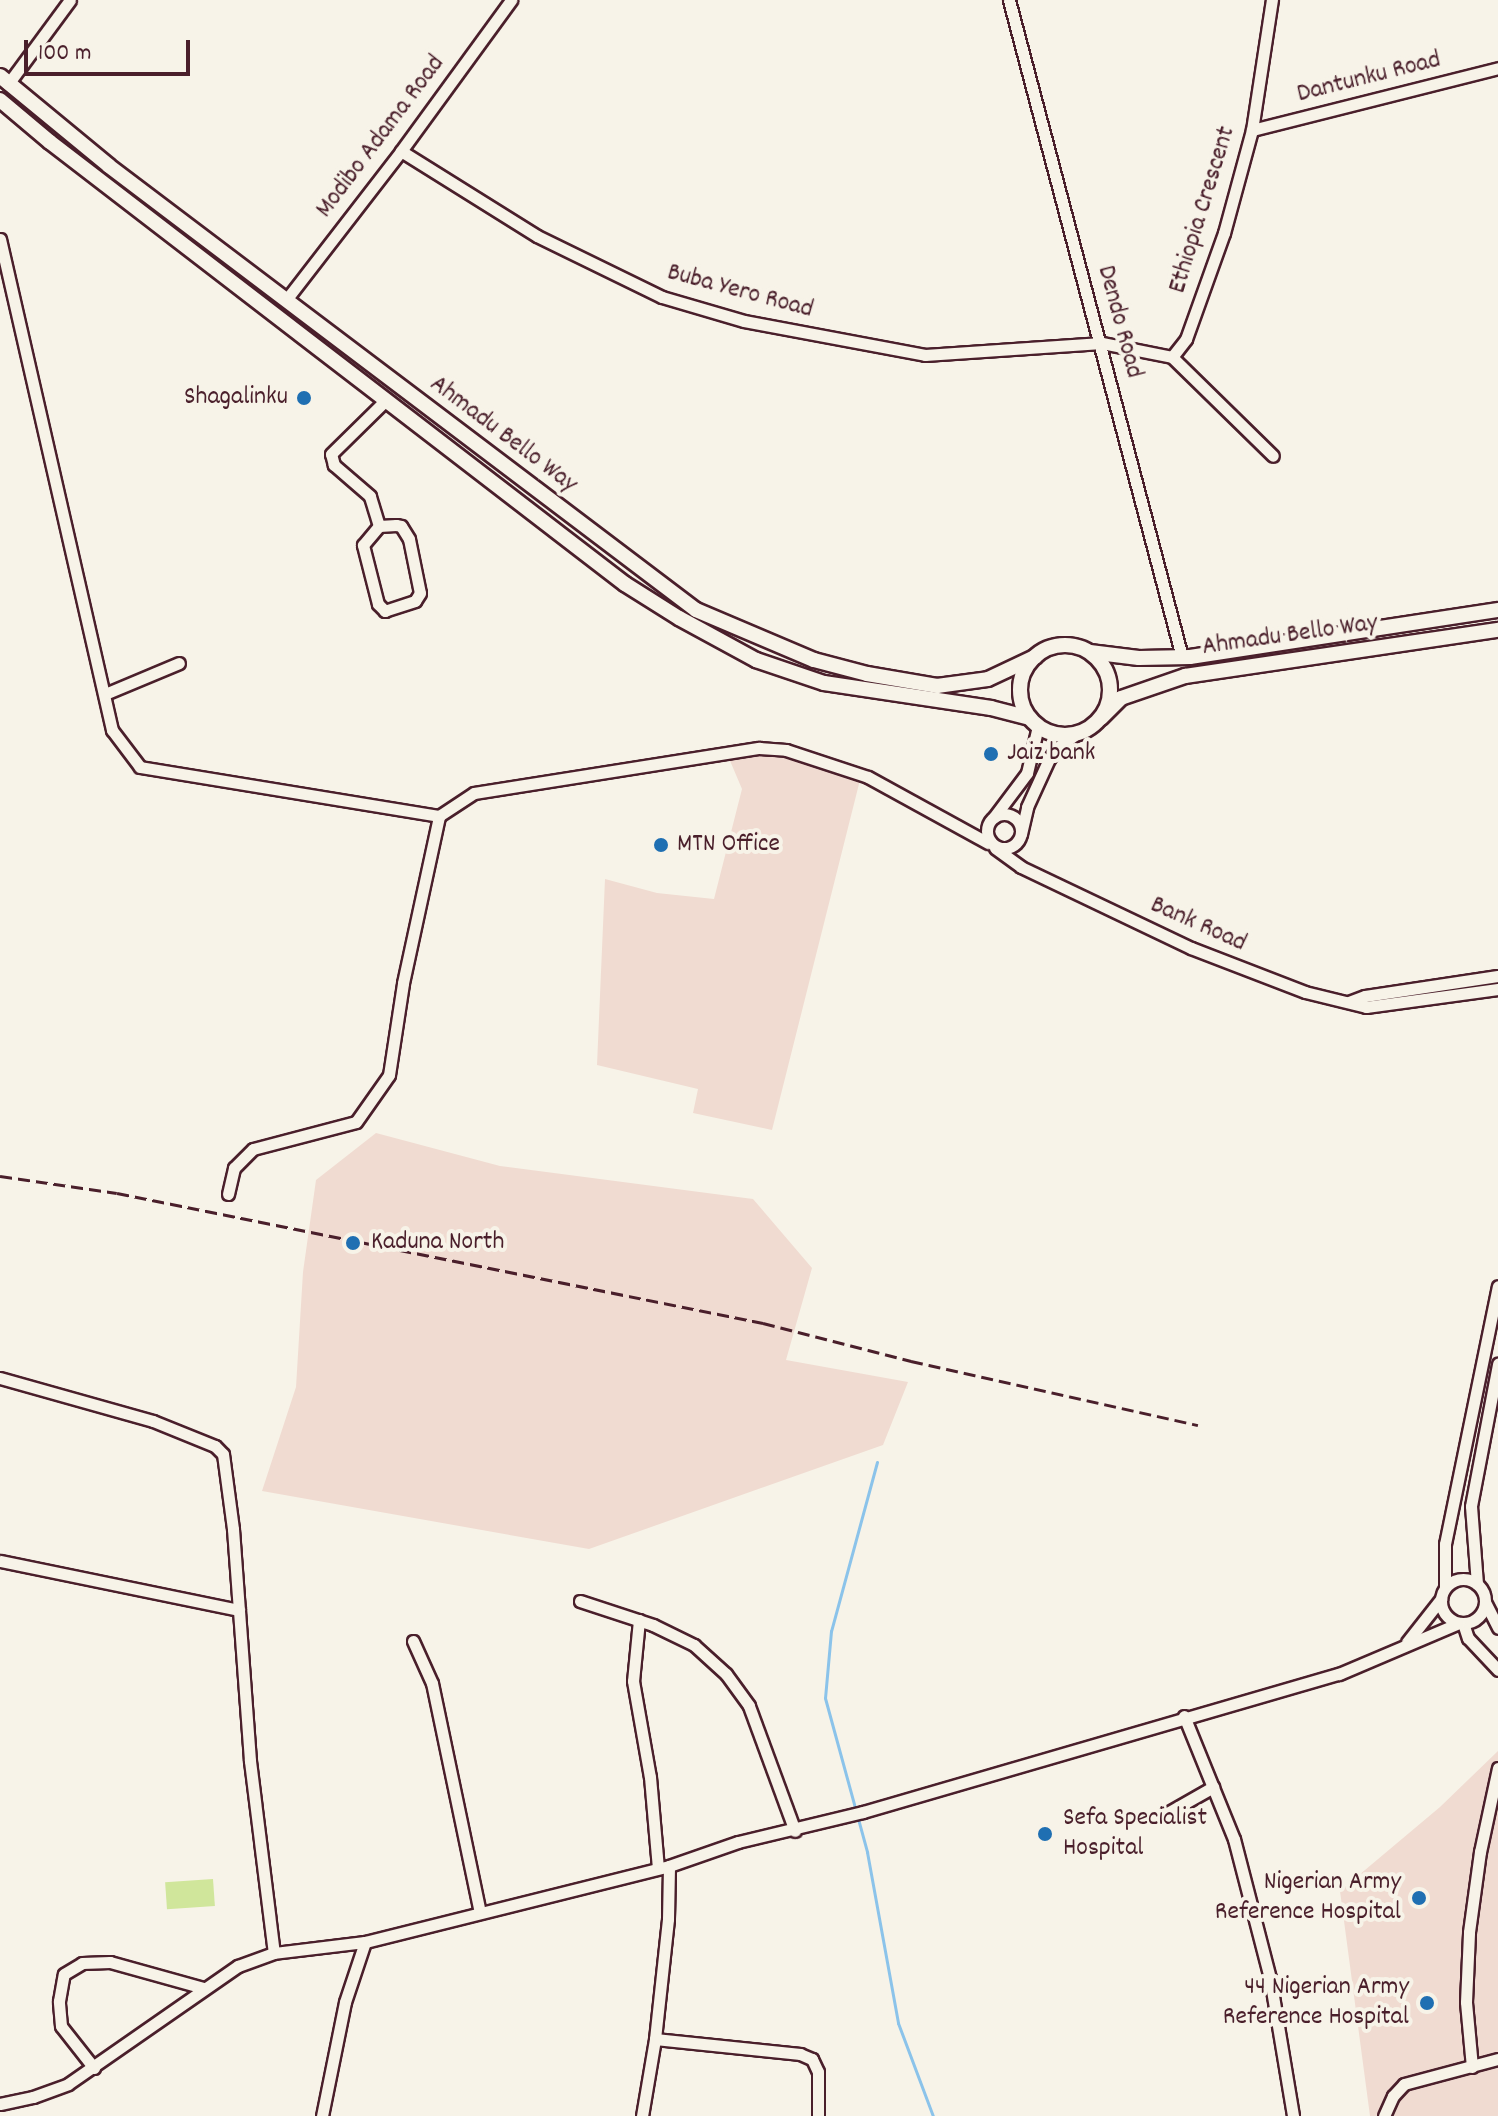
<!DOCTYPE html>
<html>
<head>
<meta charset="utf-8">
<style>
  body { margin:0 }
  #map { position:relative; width:1498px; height:2116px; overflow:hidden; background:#f7f3e8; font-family:Dekko,sans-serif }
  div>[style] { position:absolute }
  .built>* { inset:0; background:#f0dbd1 }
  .green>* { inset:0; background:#d0e69b; transform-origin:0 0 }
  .stream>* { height:3px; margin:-1.5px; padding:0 1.5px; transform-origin:1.5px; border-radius:1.5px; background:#8bc3ea }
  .roads { filter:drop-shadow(2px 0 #4a1f2b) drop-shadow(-2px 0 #4a1f2b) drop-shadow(0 2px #4a1f2b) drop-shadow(0 -2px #4a1f2b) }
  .minor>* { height:11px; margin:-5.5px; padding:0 5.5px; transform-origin:5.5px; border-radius:5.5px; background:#f7f3e8 }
  .minor>.ring { margin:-5.5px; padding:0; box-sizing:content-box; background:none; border:11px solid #f7f3e8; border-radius:50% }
  .major>* { height:14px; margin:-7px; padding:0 7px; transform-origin:7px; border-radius:7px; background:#f7f3e8 }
  .major>.ring { margin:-7px; padding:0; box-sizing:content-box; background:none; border:14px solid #f7f3e8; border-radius:50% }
  .rail>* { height:3px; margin-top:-1.5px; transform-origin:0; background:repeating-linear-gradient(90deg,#4a1f2b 0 12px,transparent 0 18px) }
  .dots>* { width:22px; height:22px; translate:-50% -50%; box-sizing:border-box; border:4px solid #f7f3e8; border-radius:50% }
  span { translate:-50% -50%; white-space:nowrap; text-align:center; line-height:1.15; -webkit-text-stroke:8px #f7f3e8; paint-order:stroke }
  .street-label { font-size:26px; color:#4a1f2b }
  .poi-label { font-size:26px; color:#4a1f2b }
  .right { translate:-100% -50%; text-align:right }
  .left { translate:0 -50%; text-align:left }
  .scale { position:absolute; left:24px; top:40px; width:166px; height:36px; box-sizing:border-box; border:4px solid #4a1f2b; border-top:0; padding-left:10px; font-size:24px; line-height:28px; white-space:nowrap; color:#4a1f2b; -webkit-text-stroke:6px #f7f3e8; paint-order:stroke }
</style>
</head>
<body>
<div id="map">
  <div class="built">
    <div style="clip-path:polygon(782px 749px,862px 772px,772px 1130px,693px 1113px,698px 1089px,597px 1065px,605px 879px,657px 893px,714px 899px,742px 789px,728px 756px)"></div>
    <div style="clip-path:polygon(376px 1133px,500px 1166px,753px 1199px,812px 1268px,786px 1360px,908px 1382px,883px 1445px,589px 1549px,262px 1491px,296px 1387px,303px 1272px,316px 1180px)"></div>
    <div style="clip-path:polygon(1498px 1751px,1498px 2116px,1370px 2116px,1340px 1891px,1440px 1807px)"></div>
  </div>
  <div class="green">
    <div style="left:213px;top:1879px;width:27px;height:48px;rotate:86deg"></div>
  </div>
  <div class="stream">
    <div style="left:877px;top:1462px;width:175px;rotate:105.2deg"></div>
    <div style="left:831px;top:1631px;width:67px;rotate:95.1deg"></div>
    <div style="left:825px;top:1698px;width:160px;rotate:74.7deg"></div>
    <div style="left:867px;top:1852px;width:174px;rotate:79.7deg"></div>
    <div style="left:898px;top:2023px;width:99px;rotate:69.4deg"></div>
  </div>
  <div class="roads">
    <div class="minor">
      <div style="left:1009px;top:0;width:679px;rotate:75.25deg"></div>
      <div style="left:8px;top:84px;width:104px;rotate:-53.6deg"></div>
      <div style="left:1252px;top:130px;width:254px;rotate:-14.1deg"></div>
      <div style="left:401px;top:151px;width:160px;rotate:32deg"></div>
      <div style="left:537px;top:236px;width:139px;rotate:26deg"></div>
      <div style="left:662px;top:297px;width:85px;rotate:16.3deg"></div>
      <div style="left:744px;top:321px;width:184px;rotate:10.6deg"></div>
      <div style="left:925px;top:355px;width:177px;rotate:-3.9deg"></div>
      <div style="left:1102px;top:343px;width:71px;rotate:11.3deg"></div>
      <div style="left:1172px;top:357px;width:23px;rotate:-52deg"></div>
      <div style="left:1186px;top:339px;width:113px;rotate:-70.3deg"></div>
      <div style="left:1224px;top:233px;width:107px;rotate:-74.8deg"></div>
      <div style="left:1252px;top:130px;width:132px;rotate:-81.3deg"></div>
      <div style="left:0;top:239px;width:504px;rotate:77.15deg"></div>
      <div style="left:112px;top:730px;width:46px;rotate:52.9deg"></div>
      <div style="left:140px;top:767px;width:303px;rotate:9.3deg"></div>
      <div style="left:286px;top:300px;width:188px;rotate:-52.3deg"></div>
      <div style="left:401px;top:151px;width:187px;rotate:-53.9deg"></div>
      <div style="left:1172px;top:357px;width:141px;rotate:44.4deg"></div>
      <div style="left:396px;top:525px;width:5px;rotate:11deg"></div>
      <div style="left:401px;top:526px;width:15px;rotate:58deg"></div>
      <div style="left:409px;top:539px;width:55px;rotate:78.5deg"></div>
      <div style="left:420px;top:593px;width:9px;rotate:122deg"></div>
      <div style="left:415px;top:601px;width:32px;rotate:162deg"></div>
      <div style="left:385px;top:611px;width:10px;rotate:-135deg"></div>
      <div style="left:378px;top:604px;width:61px;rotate:-104.3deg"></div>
      <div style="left:363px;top:545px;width:25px;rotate:-50deg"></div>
      <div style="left:379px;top:526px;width:17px;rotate:-3deg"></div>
      <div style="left:379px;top:526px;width:31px;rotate:-107deg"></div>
      <div style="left:370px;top:496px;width:48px;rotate:-139.3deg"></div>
      <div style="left:334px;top:465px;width:11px;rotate:-105deg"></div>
      <div style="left:331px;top:454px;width:77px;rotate:-44.5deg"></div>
      <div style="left:105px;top:694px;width:80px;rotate:-22.7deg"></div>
      <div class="ring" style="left:987px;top:814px;width:23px;height:23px"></div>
      <div style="left:994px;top:817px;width:55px;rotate:-53.1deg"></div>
      <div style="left:1027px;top:773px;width:48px;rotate:-76.8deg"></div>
      <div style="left:1021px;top:834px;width:28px;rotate:-77deg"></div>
      <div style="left:1027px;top:807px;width:53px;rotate:-65.4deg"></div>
      <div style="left:1049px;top:759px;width:14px;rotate:-54deg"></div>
      <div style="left:1057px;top:748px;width:24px;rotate:-36deg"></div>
      <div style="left:995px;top:848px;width:32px;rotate:36deg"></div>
      <div style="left:1021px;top:867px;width:188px;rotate:25.5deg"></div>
      <div style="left:1191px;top:948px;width:122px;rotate:21.1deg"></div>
      <div style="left:1305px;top:992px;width:63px;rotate:13.8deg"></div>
      <div style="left:1366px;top:1007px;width:133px;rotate:-7.8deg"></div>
      <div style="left:1349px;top:1002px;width:17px;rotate:-21deg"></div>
      <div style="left:1365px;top:996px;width:134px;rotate:-8.6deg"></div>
      <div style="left:228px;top:1194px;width:27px;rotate:-77deg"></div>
      <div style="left:234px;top:1168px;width:27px;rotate:-45deg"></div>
      <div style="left:253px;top:1149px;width:106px;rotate:-14.7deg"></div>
      <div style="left:356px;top:1122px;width:57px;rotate:-54.9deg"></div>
      <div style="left:389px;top:1075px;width:93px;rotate:-81.3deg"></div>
      <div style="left:403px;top:983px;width:171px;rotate:-77.8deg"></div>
      <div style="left:439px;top:816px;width:42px;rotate:-33.3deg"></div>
      <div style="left:474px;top:793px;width:289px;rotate:-9deg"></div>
      <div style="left:759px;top:748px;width:27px;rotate:4deg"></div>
      <div style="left:786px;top:750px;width:86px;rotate:18.2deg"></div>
      <div style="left:868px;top:777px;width:137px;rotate:28.8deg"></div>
      <div style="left:0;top:1378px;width:159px;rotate:15.7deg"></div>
      <div style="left:153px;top:1421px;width:67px;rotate:22deg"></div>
      <div style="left:215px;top:1446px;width:11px;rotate:45deg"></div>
      <div style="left:223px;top:1454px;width:76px;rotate:82.4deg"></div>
      <div style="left:233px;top:1529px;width:233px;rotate:85.8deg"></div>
      <div style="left:250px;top:1761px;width:193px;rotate:82.9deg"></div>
      <div style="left:274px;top:1953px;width:92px;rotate:-6.9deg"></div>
      <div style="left:0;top:1561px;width:244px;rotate:11.6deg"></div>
      <div class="ring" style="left:1441px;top:1579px;width:33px;height:33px"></div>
      <div style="left:1477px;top:1584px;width:78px;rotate:-94.4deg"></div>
      <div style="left:1471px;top:1506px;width:145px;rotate:-79.2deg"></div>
      <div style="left:1445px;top:1587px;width:43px;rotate:-90deg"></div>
      <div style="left:1445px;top:1544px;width:263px;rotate:-78.4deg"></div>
      <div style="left:580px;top:1601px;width:77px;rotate:18.2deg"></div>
      <div style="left:653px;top:1625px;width:46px;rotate:26deg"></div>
      <div style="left:694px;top:1645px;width:43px;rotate:42.2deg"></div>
      <div style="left:726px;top:1674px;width:39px;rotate:54deg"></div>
      <div style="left:749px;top:1706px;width:133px;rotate:69.8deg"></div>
      <div style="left:1485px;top:1602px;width:29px;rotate:63deg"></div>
      <div style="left:639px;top:1620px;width:61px;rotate:95.6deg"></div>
      <div style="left:633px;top:1681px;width:97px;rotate:80deg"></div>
      <div style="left:650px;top:1777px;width:91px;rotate:85deg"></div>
      <div style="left:1463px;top:1623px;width:16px;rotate:72deg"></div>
      <div style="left:1468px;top:1638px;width:44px;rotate:46.8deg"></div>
      <div style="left:413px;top:1641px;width:46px;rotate:65.7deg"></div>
      <div style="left:432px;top:1683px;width:234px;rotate:78.2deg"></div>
      <div style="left:1407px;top:1642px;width:55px;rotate:-51.7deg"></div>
      <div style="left:1184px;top:1716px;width:133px;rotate:67.9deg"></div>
      <div style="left:1234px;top:1839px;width:144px;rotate:75.5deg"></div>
      <div style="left:1270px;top:1978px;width:140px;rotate:80.5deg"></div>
      <div style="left:1162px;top:1816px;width:59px;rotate:-29.6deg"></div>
      <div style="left:655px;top:2039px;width:146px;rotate:5.9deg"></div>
      <div style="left:800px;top:2054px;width:13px;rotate:23deg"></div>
      <div style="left:812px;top:2059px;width:14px;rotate:65deg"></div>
      <div style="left:818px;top:2072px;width:44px;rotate:90deg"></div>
      <div style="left:1472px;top:2067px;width:65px;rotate:-95.3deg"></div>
      <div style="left:1466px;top:2002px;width:70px;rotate:-87.5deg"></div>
      <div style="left:1469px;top:1932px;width:81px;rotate:-82.2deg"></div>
      <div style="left:1480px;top:1852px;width:86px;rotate:-77.9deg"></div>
      <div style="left:94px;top:2068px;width:53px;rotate:-128.2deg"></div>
      <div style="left:61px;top:2026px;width:25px;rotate:-95deg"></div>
      <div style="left:59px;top:2001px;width:27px;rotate:-80deg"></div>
      <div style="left:64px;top:1974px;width:21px;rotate:-31deg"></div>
      <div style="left:82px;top:1963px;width:28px;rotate:-2deg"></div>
      <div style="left:110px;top:1962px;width:98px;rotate:15.5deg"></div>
      <div style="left:0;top:2104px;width:34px;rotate:-12deg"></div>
      <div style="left:33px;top:2097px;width:37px;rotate:-20deg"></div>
      <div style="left:68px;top:2084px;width:207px;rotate:-34.8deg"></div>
      <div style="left:238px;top:1966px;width:38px;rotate:-20deg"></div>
      <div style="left:322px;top:2116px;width:116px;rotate:-78.6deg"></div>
      <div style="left:345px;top:2002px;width:63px;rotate:-71.6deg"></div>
      <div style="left:365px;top:1942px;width:313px;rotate:-14deg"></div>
      <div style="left:669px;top:1866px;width:73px;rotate:-19.2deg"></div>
      <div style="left:738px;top:1842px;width:129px;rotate:-13.5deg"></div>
      <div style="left:863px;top:1812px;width:496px;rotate:-16.2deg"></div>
      <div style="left:1339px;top:1674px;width:130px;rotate:-23deg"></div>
      <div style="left:642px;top:2116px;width:78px;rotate:-80.4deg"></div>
      <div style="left:655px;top:2039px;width:121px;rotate:-83.8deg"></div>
      <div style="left:668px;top:1919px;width:53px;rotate:-88.9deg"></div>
      <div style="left:1384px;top:2116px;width:22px;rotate:-66deg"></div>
      <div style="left:1393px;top:2096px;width:16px;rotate:-47deg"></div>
      <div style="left:1404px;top:2084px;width:97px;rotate:-14.9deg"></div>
    </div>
    <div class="major">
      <div style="left:0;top:76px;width:141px;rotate:39.5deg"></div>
      <div style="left:109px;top:166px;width:736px;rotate:37.1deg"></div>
      <div style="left:696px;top:610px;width:128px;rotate:23deg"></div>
      <div style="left:814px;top:660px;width:55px;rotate:14.8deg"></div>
      <div style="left:867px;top:674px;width:71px;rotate:9.7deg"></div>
      <div style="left:937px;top:686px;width:51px;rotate:-7.8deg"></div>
      <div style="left:988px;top:679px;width:52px;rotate:-25.1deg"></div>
      <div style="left:0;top:100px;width:65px;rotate:40deg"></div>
      <div style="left:50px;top:142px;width:725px;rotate:37.55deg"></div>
      <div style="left:625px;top:584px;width:64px;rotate:32.2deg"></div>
      <div style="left:679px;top:618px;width:88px;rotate:28.6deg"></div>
      <div style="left:756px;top:660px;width:72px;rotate:18.7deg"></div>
      <div style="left:824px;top:683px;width:169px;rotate:8.5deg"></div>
      <div style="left:991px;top:708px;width:40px;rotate:14.4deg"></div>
      <div class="ring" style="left:1020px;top:645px;width:76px;height:76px"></div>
      <div style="left:1090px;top:652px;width:49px;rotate:7deg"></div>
      <div style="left:1139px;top:658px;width:51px;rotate:-1.1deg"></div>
      <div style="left:1190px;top:657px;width:312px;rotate:-8.7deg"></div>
      <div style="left:1101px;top:718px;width:28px;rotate:-45deg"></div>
      <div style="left:1121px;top:698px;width:68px;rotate:-19deg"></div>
      <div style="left:1185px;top:676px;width:316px;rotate:-8.4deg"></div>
    </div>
  </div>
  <div class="rail">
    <div style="left:0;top:1176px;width:118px;rotate:8.3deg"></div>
    <div style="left:117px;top:1193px;width:659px;rotate:11.38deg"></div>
    <div style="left:763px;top:1323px;width:153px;rotate:14.4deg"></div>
    <div style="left:911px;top:1361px;width:294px;rotate:12.6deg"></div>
  </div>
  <div class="dots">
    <div style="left:304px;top:398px;background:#1f6fb2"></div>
    <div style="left:991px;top:754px;background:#1f6fb2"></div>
    <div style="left:661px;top:845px;background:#1f6fb2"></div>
    <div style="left:353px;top:1243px;background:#1f6fb2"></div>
    <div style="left:1045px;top:1834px;background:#1f6fb2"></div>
    <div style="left:1419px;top:1898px;background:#1f6fb2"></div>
    <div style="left:1427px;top:2003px;background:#1f6fb2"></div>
  </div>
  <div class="street-label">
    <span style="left:1369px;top:78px;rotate:-14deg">Dantunku Road</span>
    <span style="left:381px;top:137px;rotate:-53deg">Modibo Adama Road</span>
    <span style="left:1203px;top:210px;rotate:-73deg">Ethiopia Crescent</span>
    <span style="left:740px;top:292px;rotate:15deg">Buba Yero Road</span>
    <span style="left:1119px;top:322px;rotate:75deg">Dendo Road</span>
    <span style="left:503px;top:435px;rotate:37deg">Ahmadu Bello Way</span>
    <span style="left:1290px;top:636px;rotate:-8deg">Ahmadu Bello Way</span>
    <span style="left:1198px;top:925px;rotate:24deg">Bank Road</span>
  </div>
  <div class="poi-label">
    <span class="right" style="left:288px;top:398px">Shagalinku</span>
    <span class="left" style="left:1007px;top:754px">Jaiz bank</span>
    <span class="left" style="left:677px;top:845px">MTN Office</span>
    <span class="left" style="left:371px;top:1243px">Kaduna North</span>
    <span class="left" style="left:1063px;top:1834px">Sefa Specialist<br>Hospital</span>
    <span class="right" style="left:1401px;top:1898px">Nigerian Army<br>Reference Hospital</span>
    <span class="right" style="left:1409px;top:2003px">44 Nigerian Army<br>Reference Hospital</span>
  </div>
  <div class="scale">100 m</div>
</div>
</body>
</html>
